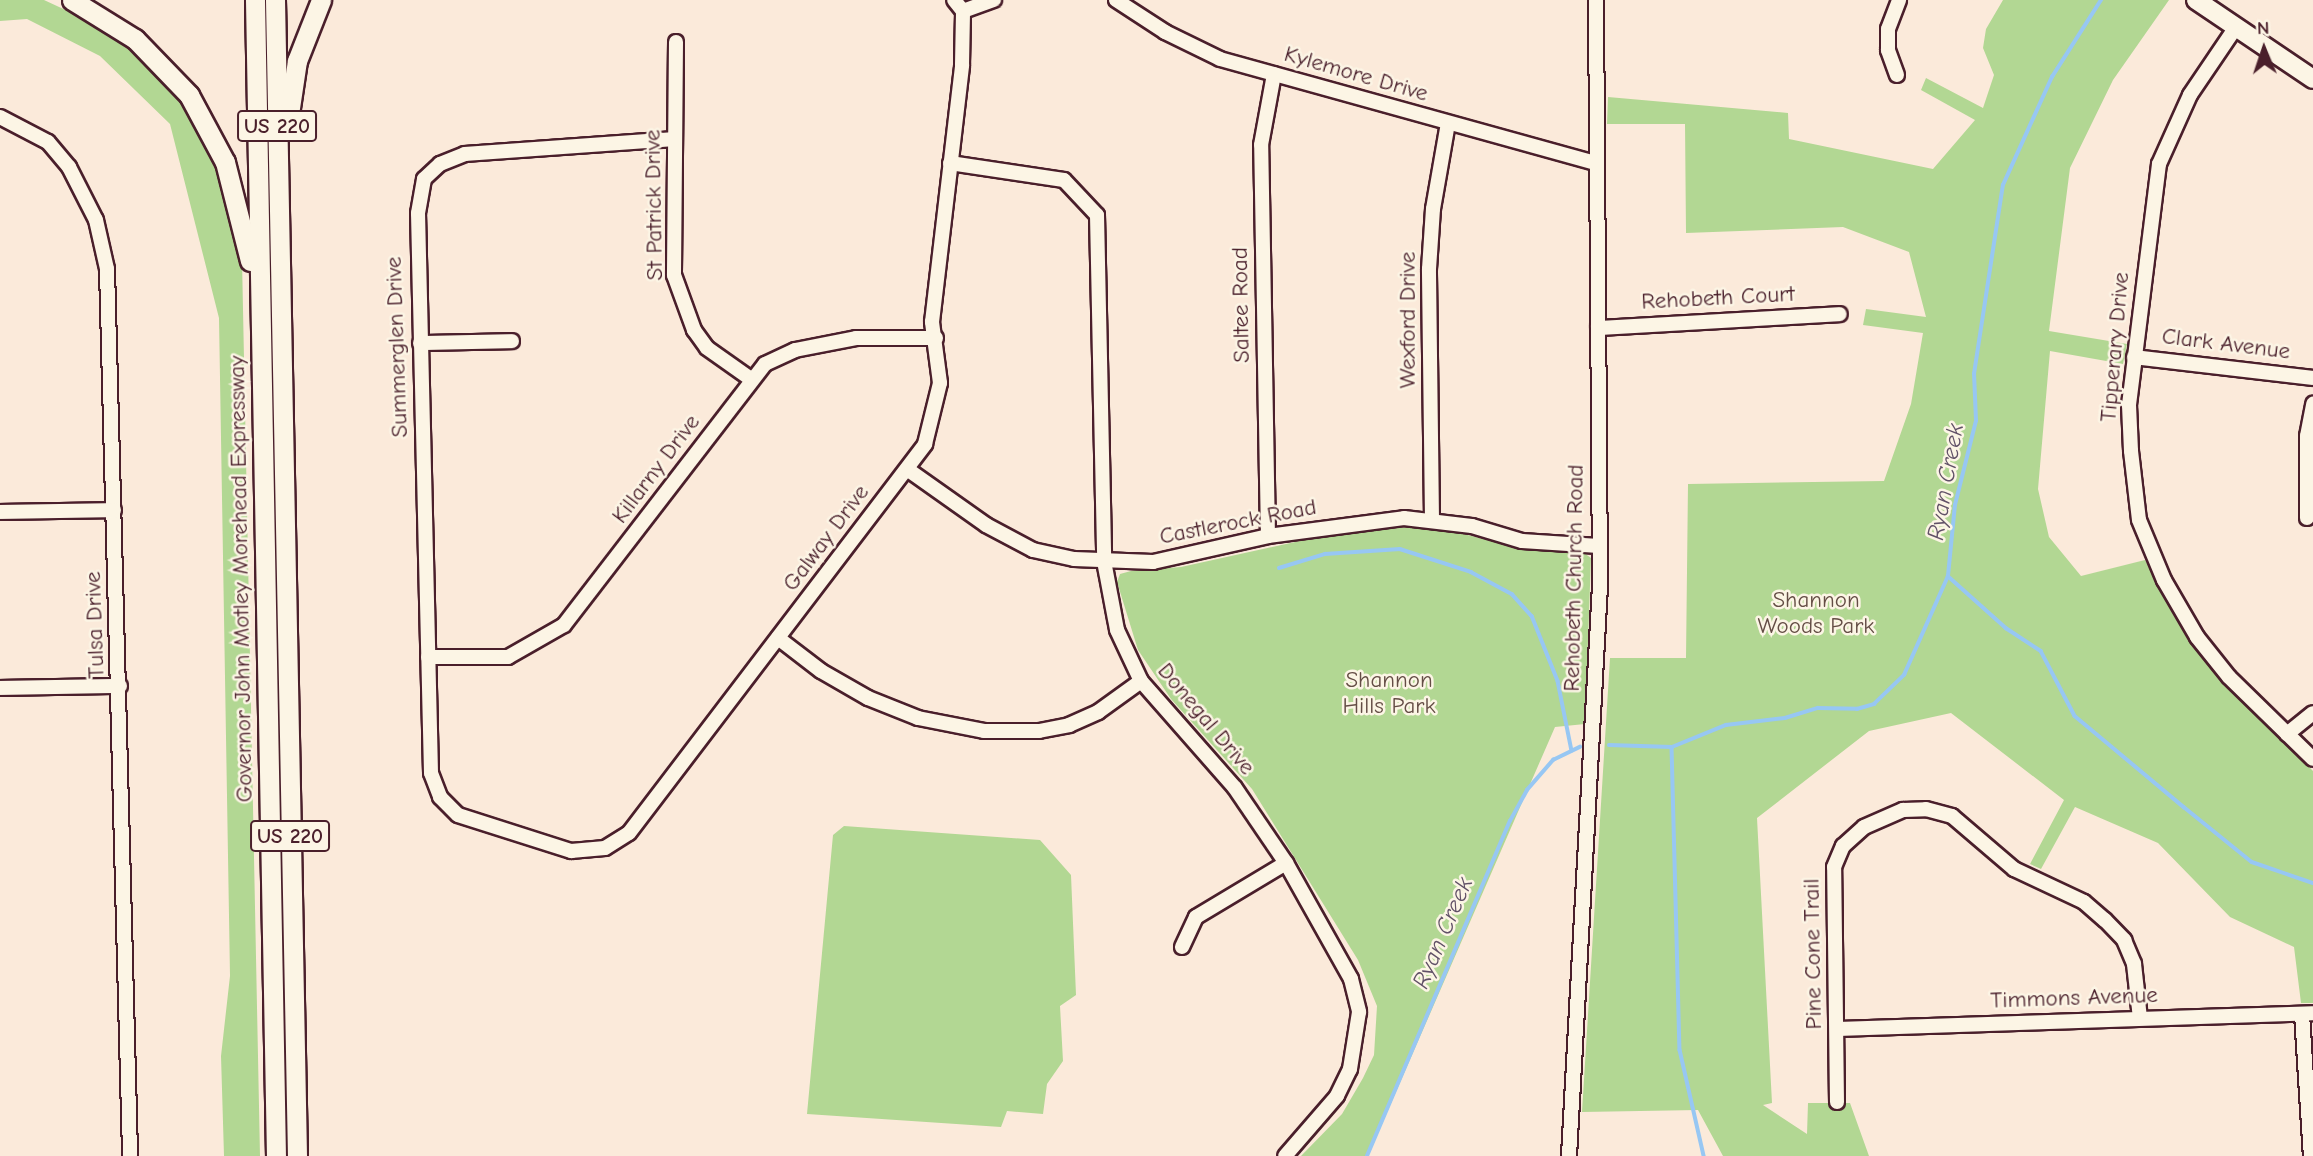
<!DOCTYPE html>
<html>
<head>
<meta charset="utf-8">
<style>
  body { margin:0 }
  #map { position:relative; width:2313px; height:1156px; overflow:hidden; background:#fbeada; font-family:"Comic Neue",sans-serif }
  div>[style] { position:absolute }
  .green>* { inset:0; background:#b2d793 }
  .stream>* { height:3.5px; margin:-1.75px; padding:0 1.75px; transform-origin:1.75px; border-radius:1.75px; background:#97c7f3 }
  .roads { filter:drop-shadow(2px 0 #4a1f2b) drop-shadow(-2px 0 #4a1f2b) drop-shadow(0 2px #4a1f2b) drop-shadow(0 -2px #4a1f2b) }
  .minor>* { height:14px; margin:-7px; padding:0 7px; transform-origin:7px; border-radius:7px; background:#fcf5e5 }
  .major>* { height:18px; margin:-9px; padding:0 9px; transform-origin:9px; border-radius:9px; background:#fcf5e5 }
  .highway>* { height:19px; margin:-9.5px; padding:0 9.5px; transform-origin:9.5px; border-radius:9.5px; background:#fcf5e5 }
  span { translate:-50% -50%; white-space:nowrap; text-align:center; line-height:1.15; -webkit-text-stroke:5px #fcf5e5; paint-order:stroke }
  .shield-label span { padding:2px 5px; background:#fcf5e5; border:2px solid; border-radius:5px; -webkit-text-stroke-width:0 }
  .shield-label { font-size:21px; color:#4a1f2b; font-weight:700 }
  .street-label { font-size:23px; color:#4a1f2b }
  .park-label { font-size:23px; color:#644d45 }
  .water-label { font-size:24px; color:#615167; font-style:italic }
  .north { position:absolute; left:2229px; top:14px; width:70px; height:70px; -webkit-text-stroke:5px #fcf5e5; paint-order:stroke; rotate:358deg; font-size:19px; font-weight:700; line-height:28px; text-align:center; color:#4a1f2b }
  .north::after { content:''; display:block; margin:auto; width:24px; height:32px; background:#4a1f2b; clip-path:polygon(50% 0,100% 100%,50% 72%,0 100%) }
</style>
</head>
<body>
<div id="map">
  <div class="green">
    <div style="clip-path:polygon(0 0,44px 0,113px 32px,184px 100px,225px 180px,242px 259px,260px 1156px,224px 1156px,221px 1056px,230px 976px,219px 318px,170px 124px,100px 56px,27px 19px,0 21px)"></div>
    <div style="clip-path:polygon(2003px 0,2169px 0,2113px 80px,2070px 168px,2049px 331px,2127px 344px,2123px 364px,2050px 351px,2038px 489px,2049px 537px,2081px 576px,2145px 560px,2195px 649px,2313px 771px,2313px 1003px,2301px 1003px,2294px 947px,2230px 917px,2158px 843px,2075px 807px,2041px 869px,2030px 864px,2064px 800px,1951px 713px,1869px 731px,1757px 818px,1772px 1103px,1763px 1105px,1807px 1134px,1808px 1103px,1850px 1103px,1869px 1156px,1723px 1156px,1698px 1110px,1582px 1112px,1610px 658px,1686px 658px,1688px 484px,1884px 481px,1911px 404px,1923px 333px,1863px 325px,1866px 309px,1926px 317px,1909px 252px,1843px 227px,1686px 233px,1685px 124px,1607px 124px,1608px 97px,1788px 113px,1789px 139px,1933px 169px,1975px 120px,1921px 90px,1926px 78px,1983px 108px,1994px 75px,1983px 48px,1986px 29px)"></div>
    <div style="clip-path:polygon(1407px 527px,1444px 529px,1523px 549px,1584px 553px,1591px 558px,1585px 724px,1555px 727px,1368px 1156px,1301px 1156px,1342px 1114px,1363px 1078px,1374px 1055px,1377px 1006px,1358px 960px,1252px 789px,1171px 699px,1138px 650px,1117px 582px,1120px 574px,1131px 571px,1181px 567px,1318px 537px)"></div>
    <div style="clip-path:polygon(844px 826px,1040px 840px,1071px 875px,1076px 995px,1060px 1006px,1063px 1061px,1047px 1084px,1043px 1114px,1007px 1111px,1001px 1127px,807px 1114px,833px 835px)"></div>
  </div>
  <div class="stream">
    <div style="left:1279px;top:568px;width:48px;rotate:-16.9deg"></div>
    <div style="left:1325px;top:554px;width:75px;rotate:-3.8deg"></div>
    <div style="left:1400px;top:549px;width:75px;rotate:17.9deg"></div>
    <div style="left:1471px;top:572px;width:47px;rotate:28.2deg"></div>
    <div style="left:1512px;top:594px;width:30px;rotate:48deg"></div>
    <div style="left:1532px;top:616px;width:70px;rotate:68.2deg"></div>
    <div style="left:1558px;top:681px;width:71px;rotate:78.7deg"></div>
    <div style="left:1948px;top:576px;width:78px;rotate:41.9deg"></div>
    <div style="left:2006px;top:628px;width:42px;rotate:33.3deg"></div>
    <div style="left:2041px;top:651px;width:73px;rotate:62.4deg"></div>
    <div style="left:2075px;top:716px;width:142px;rotate:39.9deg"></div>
    <div style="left:2184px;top:807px;width:87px;rotate:39deg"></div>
    <div style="left:2252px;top:862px;width:65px;rotate:19deg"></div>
    <div style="left:1609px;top:745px;width:63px;rotate:1.8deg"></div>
    <div style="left:1672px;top:747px;width:58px;rotate:-22.2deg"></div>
    <div style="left:1726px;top:725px;width:59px;rotate:-6.8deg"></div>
    <div style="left:1785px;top:718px;width:34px;rotate:-17deg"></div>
    <div style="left:1818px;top:708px;width:39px;rotate:1deg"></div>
    <div style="left:1857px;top:709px;width:18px;rotate:-16deg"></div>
    <div style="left:1874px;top:704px;width:42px;rotate:-44deg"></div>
    <div style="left:1904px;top:675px;width:108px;rotate:-66deg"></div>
    <div style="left:1948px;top:576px;width:71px;rotate:-84.4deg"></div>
    <div style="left:1955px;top:505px;width:87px;rotate:-76deg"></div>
    <div style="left:1976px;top:421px;width:47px;rotate:-92.4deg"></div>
    <div style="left:1974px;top:374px;width:191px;rotate:-81.3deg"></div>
    <div style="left:2003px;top:185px;width:119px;rotate:-65.6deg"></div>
    <div style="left:2052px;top:77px;width:91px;rotate:-57.5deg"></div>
    <div style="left:1672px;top:747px;width:303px;rotate:88.5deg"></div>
    <div style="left:1680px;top:1050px;width:109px;rotate:77.2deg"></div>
    <div style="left:1367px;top:1156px;width:364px;rotate:-66.9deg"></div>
    <div style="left:1510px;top:821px;width:35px;rotate:-61deg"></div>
    <div style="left:1527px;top:790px;width:40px;rotate:-49deg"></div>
    <div style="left:1553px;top:760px;width:30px;rotate:-26deg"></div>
  </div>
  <div class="roads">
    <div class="minor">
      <div style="left:1116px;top:0;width:59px;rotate:33.1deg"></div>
      <div style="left:1165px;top:32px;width:61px;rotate:26.1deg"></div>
      <div style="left:1220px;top:59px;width:390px;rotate:15.5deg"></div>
      <div style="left:963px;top:11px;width:33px;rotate:-20deg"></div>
      <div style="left:2236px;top:27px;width:82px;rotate:124.1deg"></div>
      <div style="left:2190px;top:95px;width:76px;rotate:114.2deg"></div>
      <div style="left:2159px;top:164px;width:243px;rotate:97.1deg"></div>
      <div style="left:2129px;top:405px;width:46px;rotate:87.5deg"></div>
      <div style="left:2131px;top:451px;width:69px;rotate:83.4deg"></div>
      <div style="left:2139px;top:520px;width:65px;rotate:67.4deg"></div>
      <div style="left:2164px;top:580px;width:66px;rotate:59.9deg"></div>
      <div style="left:2197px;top:637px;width:51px;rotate:51.3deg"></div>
      <div style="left:2229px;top:677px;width:117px;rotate:44.3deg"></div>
      <div style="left:676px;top:42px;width:233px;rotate:90.5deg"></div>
      <div style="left:674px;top:275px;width:59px;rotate:70deg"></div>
      <div style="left:694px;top:330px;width:22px;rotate:54deg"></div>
      <div style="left:707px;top:348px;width:54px;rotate:35.2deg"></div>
      <div style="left:1897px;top:75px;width:27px;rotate:-110deg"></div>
      <div style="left:1888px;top:50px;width:21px;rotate:-90deg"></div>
      <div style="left:1888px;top:29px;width:31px;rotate:-69deg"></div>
      <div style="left:0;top:117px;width:54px;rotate:27.5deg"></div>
      <div style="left:48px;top:142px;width:33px;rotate:50deg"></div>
      <div style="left:69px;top:167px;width:59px;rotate:63deg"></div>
      <div style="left:96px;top:220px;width:50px;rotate:77.3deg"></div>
      <div style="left:107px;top:269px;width:887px;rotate:88.51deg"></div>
      <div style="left:675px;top:139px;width:211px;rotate:175.9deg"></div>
      <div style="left:465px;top:154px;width:27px;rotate:158deg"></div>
      <div style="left:440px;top:164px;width:22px;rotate:137deg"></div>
      <div style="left:424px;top:179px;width:35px;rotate:100deg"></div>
      <div style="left:418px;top:213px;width:560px;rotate:88.67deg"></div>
      <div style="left:431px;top:773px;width:26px;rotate:69deg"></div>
      <div style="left:440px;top:797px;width:25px;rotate:45deg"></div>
      <div style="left:458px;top:815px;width:119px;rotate:17.7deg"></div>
      <div style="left:571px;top:851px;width:34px;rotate:-5deg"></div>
      <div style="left:605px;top:848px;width:28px;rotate:-32deg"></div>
      <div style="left:629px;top:833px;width:489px;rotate:-52.7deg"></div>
      <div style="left:925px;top:444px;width:63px;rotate:-76.2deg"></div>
      <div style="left:940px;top:383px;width:62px;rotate:-97.5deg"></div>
      <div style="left:932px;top:322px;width:259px;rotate:-83.3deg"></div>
      <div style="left:962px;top:65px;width:54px;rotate:-88.9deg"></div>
      <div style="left:963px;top:11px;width:14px;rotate:-129deg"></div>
      <div style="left:950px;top:163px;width:115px;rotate:8.5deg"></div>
      <div style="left:1064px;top:180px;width:48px;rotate:46.7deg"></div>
      <div style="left:1097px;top:215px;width:346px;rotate:88.8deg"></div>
      <div style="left:1104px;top:561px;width:70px;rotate:79.3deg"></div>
      <div style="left:1117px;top:630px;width:56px;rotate:64.8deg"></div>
      <div style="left:1141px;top:681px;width:142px;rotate:48.7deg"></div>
      <div style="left:1235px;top:788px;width:91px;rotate:55.8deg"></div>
      <div style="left:1286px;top:863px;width:133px;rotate:60.7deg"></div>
      <div style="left:1351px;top:979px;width:34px;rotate:76deg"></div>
      <div style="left:1359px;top:1012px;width:58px;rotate:99deg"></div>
      <div style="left:1350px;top:1069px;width:30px;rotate:116deg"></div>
      <div style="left:1337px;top:1096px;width:79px;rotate:130.9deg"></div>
      <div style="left:1598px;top:328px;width:242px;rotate:-3.3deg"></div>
      <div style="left:420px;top:343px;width:92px;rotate:-1.2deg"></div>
      <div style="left:2134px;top:357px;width:180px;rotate:6.7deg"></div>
      <div style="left:907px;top:469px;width:97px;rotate:35.3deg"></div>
      <div style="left:986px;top:525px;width:53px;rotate:28deg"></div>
      <div style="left:1033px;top:550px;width:42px;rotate:12.4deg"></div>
      <div style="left:1074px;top:559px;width:79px;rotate:2.2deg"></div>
      <div style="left:1153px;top:562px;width:118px;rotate:-12.7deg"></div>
      <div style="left:1268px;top:536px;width:137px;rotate:-7.5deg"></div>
      <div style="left:1404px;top:518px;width:68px;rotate:6.7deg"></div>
      <div style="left:1472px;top:526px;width:52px;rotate:16.7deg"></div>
      <div style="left:1522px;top:541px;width:77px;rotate:3.7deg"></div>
      <div style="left:0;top:512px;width:114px;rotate:-1deg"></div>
      <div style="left:2307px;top:518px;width:82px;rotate:-90deg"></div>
      <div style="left:2307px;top:436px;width:33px;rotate:-79deg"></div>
      <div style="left:1432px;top:519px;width:250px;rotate:-90.7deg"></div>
      <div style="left:1429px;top:269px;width:60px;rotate:-86.2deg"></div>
      <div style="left:1433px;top:209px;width:87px;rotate:-80.1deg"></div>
      <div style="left:1268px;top:536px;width:391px;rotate:-91deg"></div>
      <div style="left:1261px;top:145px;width:72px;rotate:-79.6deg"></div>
      <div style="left:778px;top:638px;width:54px;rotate:37.5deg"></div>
      <div style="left:821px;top:671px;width:54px;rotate:29.9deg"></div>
      <div style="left:868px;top:698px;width:54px;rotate:21.8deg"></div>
      <div style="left:918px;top:718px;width:67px;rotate:11.1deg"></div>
      <div style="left:984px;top:731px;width:55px"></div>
      <div style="left:1039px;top:731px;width:31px;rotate:-11deg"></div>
      <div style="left:1069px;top:725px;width:32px;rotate:-24deg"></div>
      <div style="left:1098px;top:712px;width:53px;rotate:-35.8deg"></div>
      <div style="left:428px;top:657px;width:80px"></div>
      <div style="left:508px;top:657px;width:64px;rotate:-29.7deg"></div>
      <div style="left:564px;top:625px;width:329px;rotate:-52.4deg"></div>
      <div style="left:765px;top:364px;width:33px;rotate:-25deg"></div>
      <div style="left:795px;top:350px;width:62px;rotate:-11.1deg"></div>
      <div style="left:856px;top:338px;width:80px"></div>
      <div style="left:0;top:688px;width:120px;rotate:-1deg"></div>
      <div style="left:2287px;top:734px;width:33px;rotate:-39deg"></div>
      <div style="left:1182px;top:947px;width:33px;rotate:-65deg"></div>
      <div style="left:1196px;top:917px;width:105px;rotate:-31deg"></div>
      <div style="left:2302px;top:1014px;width:142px;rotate:86.4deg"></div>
      <div style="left:1837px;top:1029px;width:476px;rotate:-1.9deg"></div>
      <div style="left:1837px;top:1102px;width:235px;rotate:-90.7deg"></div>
      <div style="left:1834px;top:867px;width:23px;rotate:-67deg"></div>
      <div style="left:1843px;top:846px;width:28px;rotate:-42deg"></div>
      <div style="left:1864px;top:827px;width:43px;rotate:-23.6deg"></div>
      <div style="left:1903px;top:810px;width:23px;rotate:-2deg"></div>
      <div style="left:1926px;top:809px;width:27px;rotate:15deg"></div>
      <div style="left:1952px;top:816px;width:82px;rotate:40.5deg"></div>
      <div style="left:2014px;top:869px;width:77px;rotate:25.2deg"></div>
      <div style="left:2084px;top:902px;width:28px;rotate:41deg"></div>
      <div style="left:2105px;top:920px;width:28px;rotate:46deg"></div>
      <div style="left:2124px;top:940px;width:26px;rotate:67deg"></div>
      <div style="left:2134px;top:964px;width:54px;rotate:83.7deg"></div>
      <div style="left:1569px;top:1156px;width:571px;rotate:-86.89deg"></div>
      <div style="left:1600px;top:586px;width:586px;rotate:-90.39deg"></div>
    </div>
    <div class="major">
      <div style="left:2196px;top:0;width:141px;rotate:34deg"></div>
    </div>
    <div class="highway">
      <div style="left:72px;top:0;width:74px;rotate:31.8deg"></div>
      <div style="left:135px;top:39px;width:78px;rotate:46deg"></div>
      <div style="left:189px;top:95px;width:76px;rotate:61.8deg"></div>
      <div style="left:225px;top:162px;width:102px;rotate:75.8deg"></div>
      <div style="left:255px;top:0;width:1156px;rotate:88.96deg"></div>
      <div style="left:275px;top:0;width:1156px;rotate:88.91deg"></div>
      <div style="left:288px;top:121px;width:61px;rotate:-81.5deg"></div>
      <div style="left:297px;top:61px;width:66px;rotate:-68.5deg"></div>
    </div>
  </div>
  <div class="shield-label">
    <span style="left:277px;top:126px">US 220</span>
    <span style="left:290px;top:836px">US 220</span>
  </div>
  <div class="street-label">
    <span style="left:1356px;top:74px;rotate:16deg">Kylemore Drive</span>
    <span style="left:654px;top:205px;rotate:-91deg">St Patrick Drive</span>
    <span style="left:1718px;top:298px;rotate:-3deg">Rehobeth Court</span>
    <span style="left:1241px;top:305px;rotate:-91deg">Saltee Road</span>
    <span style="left:1408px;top:320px;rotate:-90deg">Wexford Drive</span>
    <span style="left:2226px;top:344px;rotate:7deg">Clark Avenue</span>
    <span style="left:397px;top:347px;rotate:-92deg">Summerglen Drive</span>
    <span style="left:2115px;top:347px;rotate:-85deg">Tipperary Drive</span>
    <span style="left:656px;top:469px;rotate:-53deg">Killarny Drive</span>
    <span style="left:1238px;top:522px;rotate:-11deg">Castlerock Road</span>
    <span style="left:826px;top:538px;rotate:-53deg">Galway Drive</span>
    <span style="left:1574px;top:578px;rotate:-89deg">Rehobeth Church Road</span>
    <span style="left:241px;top:579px;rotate:-91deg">Governor John Motley Morehead Expressway</span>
    <span style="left:95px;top:625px;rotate:-92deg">Tulsa Drive</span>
    <span style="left:1206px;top:719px;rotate:50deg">Donegal Drive</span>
    <span style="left:1813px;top:954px;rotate:-91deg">Pine Cone Trail</span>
    <span style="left:2074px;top:998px;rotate:-2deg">Timmons Avenue</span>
  </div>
  <div class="park-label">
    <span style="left:1816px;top:613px">Shannon<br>Woods Park</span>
    <span style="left:1389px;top:693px">Shannon<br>Hills Park</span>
  </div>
  <div class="water-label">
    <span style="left:1946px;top:482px;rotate:-80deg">Ryan Creek</span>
    <span style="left:1443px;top:933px;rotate:-67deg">Ryan Creek</span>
  </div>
  <div class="north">N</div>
</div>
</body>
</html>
